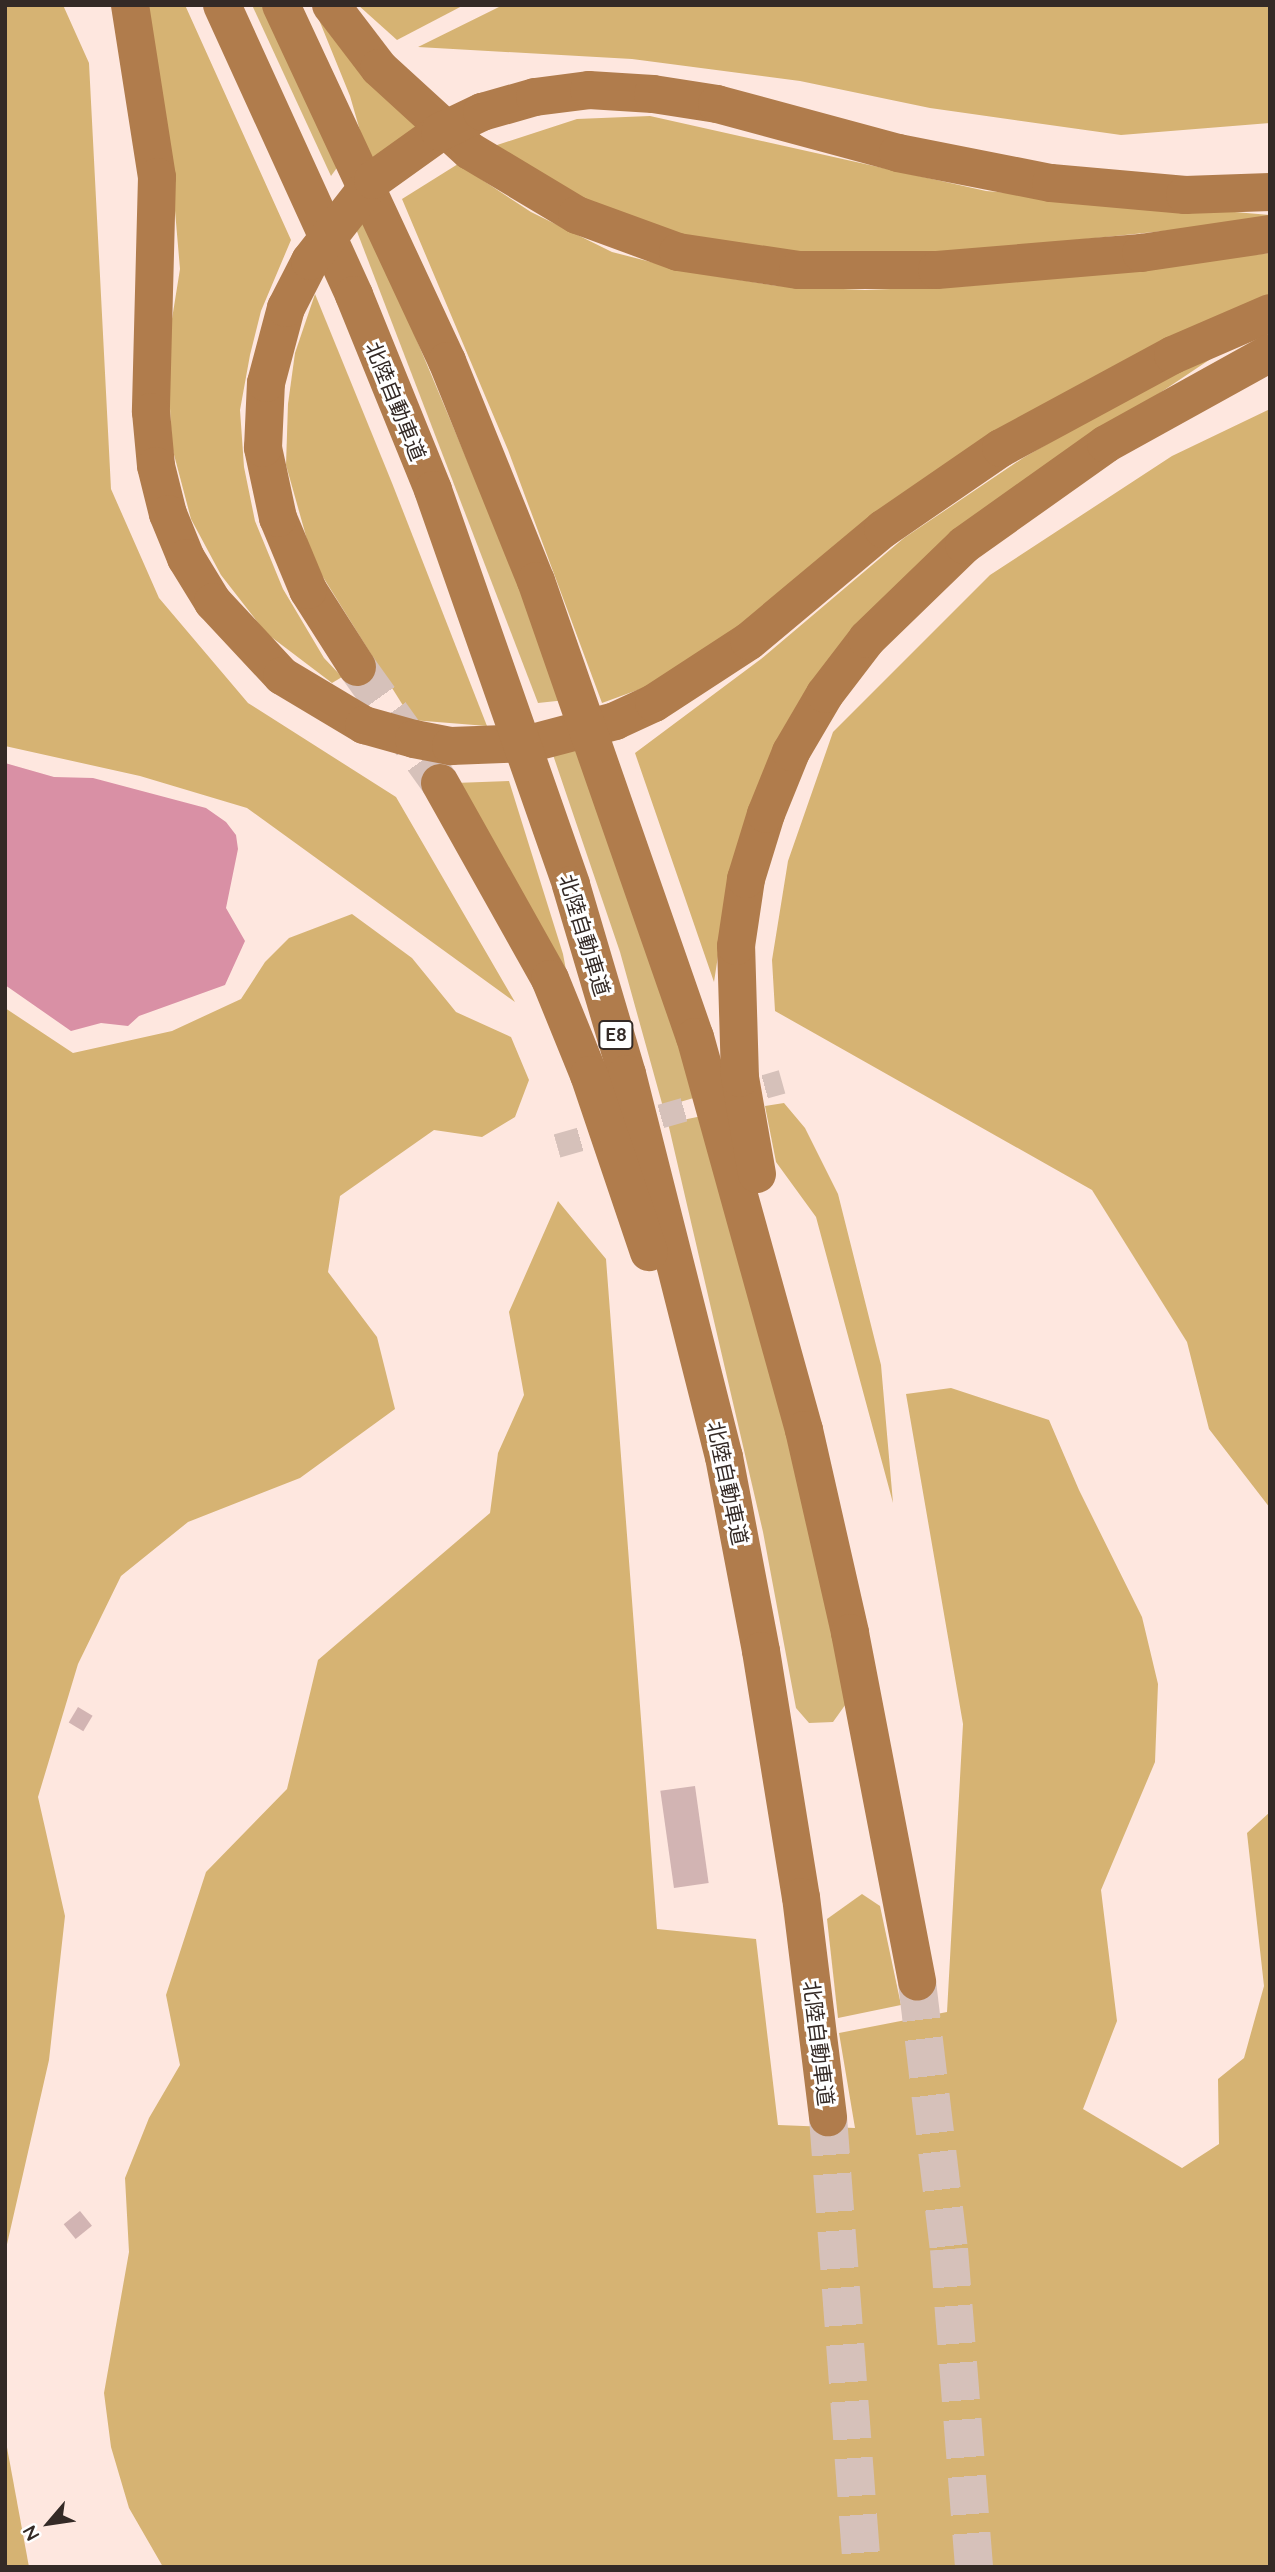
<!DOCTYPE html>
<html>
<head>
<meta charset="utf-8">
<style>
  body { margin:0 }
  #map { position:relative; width:1275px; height:2572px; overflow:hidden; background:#fee7df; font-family:Quicksand,"Noto Sans JP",sans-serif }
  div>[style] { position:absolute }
  .green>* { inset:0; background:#d5b67b }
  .forest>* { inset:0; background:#d6b373 }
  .water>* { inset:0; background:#d990a5 }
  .building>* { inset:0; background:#d2b4b3; transform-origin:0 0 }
  .minor-tunnel>* { height:24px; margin-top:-12px; transform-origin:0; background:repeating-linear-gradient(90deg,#d6c1ba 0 24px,transparent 0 36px) }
  .motorway-tunnel>* { height:38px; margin-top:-19px; transform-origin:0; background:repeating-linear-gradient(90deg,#d6c1ba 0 38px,transparent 0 57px) }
  .motorway>* { height:38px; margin:-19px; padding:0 19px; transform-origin:19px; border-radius:19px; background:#b07c4c }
  span { translate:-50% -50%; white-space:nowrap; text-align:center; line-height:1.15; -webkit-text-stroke:6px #fff; paint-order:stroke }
  .shield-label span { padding:2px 5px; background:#fff; border:2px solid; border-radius:5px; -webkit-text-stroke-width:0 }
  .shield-label { font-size:19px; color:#342a26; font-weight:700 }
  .street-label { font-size:21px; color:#342a26 }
  .frame { position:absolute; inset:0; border:7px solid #342a26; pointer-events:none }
  .north { position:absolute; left:14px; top:2488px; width:70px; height:70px; -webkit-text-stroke:5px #fff; paint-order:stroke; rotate:241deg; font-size:19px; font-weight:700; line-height:28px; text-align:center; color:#342a26 }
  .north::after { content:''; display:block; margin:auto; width:24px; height:32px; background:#342a26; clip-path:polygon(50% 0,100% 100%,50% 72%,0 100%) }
</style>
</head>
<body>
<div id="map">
  <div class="green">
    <div style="clip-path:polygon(252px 5px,267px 5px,344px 158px,331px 176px)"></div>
    <div style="clip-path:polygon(365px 217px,478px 486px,566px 700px,538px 703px,356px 229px)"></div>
    <div style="clip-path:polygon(583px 741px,697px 1097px,663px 1107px,620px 952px,551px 749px)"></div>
    <div style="clip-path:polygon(702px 1116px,790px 1442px,848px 1701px,833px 1722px,809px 1723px,796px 1708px,763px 1532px,668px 1123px)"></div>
  </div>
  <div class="forest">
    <div style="clip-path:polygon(5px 5px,63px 5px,89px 63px,111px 489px,159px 598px,248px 703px,396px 797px,515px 1002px,247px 808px,140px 776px,5px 746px)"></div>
    <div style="clip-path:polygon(140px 5px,185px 5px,291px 240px,261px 311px,250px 355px,240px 410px,244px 467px,255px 521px,283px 589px,324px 658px,342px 677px,332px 683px,266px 633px,221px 575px,191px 519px,172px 447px,167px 350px,180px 269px,174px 199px)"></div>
    <div style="clip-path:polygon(313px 5px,421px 128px,369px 162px,350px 96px)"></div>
    <div style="clip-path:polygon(358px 5px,464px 5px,397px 40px)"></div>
    <div style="clip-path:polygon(503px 5px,1270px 5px,1270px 123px,1121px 135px,930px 108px,800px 81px,632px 59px,418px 47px)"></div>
    <div style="clip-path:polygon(650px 116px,986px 191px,1270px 215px,1270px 220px,913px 257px,782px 254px,672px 234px,598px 209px,488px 148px,577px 119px)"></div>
    <div style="clip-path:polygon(458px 164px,531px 212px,612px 252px,690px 272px,778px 286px,865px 290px,968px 286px,1270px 253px,1270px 299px,676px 676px,602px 703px,508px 450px,402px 199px)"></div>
    <div style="clip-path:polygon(315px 294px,392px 483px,487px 726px,412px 720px,313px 561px,286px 465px,288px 404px,295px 353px)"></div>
    <div style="clip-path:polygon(1215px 356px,1009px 494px,884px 598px,729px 884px,714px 982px,635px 753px,761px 659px,904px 538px,1023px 458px,1137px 392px)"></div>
    <div style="clip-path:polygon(1270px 409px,1270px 1508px,1209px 1429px,1187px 1342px,1092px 1190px,775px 1011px,772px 960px,788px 861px,833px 732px,990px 575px,1172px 456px)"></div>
    <div style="clip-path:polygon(509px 781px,563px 954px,570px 991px,455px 783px)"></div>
    <div style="clip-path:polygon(352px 914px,412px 958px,456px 1012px,511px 1037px,529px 1080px,515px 1117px,482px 1137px,434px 1130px,340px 1196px,328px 1272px,377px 1337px,395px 1409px,300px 1478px,188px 1522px,121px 1576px,78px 1664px,38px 1797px,65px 1916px,49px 2060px,5px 2253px,5px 1008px,73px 1053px,172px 1031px,241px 999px,265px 962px,289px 938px)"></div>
    <div style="clip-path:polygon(784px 1103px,805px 1128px,838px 1194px,881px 1365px,893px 1503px,816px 1217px,776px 1162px,765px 1106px)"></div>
    <div style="clip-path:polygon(558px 1201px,606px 1259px,657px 1929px,756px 1939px,778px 2125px,855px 2128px,839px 2033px,947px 2012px,963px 1724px,906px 1394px,951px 1388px,1049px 1420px,1079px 1490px,1142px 1617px,1158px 1684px,1155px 1762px,1101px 1890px,1117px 2021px,1083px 2109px,1182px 2168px,1219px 2144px,1218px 2079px,1244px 2058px,1264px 1986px,1247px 1833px,1270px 1812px,1270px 2567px,163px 2567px,129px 2508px,111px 2447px,104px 2393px,129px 2252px,125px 2178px,149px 2118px,180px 2065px,166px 1995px,206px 1872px,287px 1789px,318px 1660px,490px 1513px,498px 1453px,524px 1395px,509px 1312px)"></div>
    <div style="clip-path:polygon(862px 1894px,880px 1906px,901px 2005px,838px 2018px,827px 1919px)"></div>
    <div style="clip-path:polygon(5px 2439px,6px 2442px,29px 2567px,5px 2567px)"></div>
  </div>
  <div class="water">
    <div style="clip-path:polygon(5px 763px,54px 777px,93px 778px,206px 808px,226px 822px,236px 835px,238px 849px,226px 908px,245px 941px,225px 985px,139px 1016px,128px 1026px,101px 1023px,71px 1031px,5px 985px)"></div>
  </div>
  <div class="building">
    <div style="left:78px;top:1707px;width:17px;height:18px;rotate:31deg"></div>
    <div style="left:695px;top:1786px;width:98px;height:35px;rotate:82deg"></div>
    <div style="left:80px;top:2211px;width:19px;height:21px;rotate:51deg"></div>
  </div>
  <div class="minor-tunnel">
    <div style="left:557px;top:1146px;width:234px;rotate:-15.9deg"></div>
  </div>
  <div class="motorway-tunnel">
    <div style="left:357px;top:667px;width:143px;rotate:54.4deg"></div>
    <div style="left:917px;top:1982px;width:269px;rotate:83.2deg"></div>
    <div style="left:949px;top:2249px;width:319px;rotate:85.5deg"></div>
    <div style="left:828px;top:2117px;width:451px;rotate:85.7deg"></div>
  </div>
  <div class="motorway">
    <div style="left:130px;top:5px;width:174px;rotate:81.1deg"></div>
    <div style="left:157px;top:177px;width:235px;rotate:91.5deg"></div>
    <div style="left:151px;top:412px;width:54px;rotate:84.7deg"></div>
    <div style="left:156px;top:466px;width:49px;rotate:76deg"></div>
    <div style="left:168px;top:514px;width:48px;rotate:67.8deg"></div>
    <div style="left:186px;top:558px;width:52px;rotate:58.5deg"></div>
    <div style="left:213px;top:602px;width:101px;rotate:47deg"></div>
    <div style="left:282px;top:676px;width:96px;rotate:30.9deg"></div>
    <div style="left:364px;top:725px;width:52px;rotate:15.6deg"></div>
    <div style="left:414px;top:739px;width:38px;rotate:11deg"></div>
    <div style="left:451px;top:746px;width:81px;rotate:-2.1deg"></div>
    <div style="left:532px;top:743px;width:86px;rotate:-14.8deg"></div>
    <div style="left:615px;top:721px;width:43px;rotate:-24.8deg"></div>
    <div style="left:654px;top:703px;width:113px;rotate:-33.1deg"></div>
    <div style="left:749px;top:641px;width:175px;rotate:-39.9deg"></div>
    <div style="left:883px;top:529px;width:143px;rotate:-34.5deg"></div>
    <div style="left:1001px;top:448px;width:196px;rotate:-28.4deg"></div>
    <div style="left:1173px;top:355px;width:106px;rotate:-23.4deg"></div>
    <div style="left:222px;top:5px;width:319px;rotate:65.5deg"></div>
    <div style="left:354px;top:295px;width:210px;rotate:67.9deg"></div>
    <div style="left:433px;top:490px;width:418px;rotate:70.7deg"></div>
    <div style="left:571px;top:885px;width:197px;rotate:73.5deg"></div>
    <div style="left:627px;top:1074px;width:395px;rotate:75.8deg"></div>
    <div style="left:724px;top:1457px;width:197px;rotate:79.2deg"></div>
    <div style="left:761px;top:1651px;width:249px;rotate:80.8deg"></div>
    <div style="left:801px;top:1897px;width:222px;rotate:83deg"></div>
    <div style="left:281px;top:5px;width:393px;rotate:65deg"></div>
    <div style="left:447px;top:361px;width:237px;rotate:68deg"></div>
    <div style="left:536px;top:581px;width:483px;rotate:70.8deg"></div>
    <div style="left:695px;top:1037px;width:408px;rotate:74.5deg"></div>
    <div style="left:804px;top:1430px;width:208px;rotate:77.2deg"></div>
    <div style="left:850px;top:1633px;width:355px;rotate:79.1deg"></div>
    <div style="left:331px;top:5px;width:79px;rotate:52.7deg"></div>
    <div style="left:379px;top:68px;width:123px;rotate:42.4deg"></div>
    <div style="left:470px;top:151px;width:125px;rotate:30.9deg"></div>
    <div style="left:577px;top:215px;width:108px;rotate:20.1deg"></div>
    <div style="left:678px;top:252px;width:121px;rotate:8.5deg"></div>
    <div style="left:798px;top:270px;width:139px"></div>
    <div style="left:937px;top:270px;width:205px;rotate:-4.8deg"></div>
    <div style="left:1141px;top:253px;width:130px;rotate:-8.4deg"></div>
    <div style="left:357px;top:667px;width:91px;rotate:-122.5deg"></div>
    <div style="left:308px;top:590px;width:78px;rotate:-112.6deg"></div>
    <div style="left:278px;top:518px;width:72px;rotate:-102.1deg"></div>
    <div style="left:263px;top:448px;width:65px;rotate:-87.4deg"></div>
    <div style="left:266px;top:383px;width:78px;rotate:-75.1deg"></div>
    <div style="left:286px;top:308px;width:53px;rotate:-62.9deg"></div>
    <div style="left:310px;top:261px;width:103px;rotate:-52.1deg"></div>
    <div style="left:373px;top:180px;width:82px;rotate:-35.6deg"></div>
    <div style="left:440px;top:132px;width:47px;rotate:-25.5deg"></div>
    <div style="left:482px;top:112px;width:55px;rotate:-15.8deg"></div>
    <div style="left:535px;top:97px;width:54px;rotate:-7.4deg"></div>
    <div style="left:589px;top:90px;width:64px;rotate:3.6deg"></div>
    <div style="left:653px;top:94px;width:65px;rotate:8.9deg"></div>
    <div style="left:717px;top:104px;width:188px;rotate:15.1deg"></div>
    <div style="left:898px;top:153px;width:156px;rotate:11.1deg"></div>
    <div style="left:1051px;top:183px;width:135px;rotate:5.1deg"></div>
    <div style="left:1185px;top:195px;width:85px;rotate:-2deg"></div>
    <div style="left:440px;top:783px;width:225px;rotate:60.7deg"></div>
    <div style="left:550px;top:979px;width:104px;rotate:67.9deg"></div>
    <div style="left:589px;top:1075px;width:187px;rotate:71.3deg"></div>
    <div style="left:757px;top:1174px;width:97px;rotate:-100deg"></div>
    <div style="left:740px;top:1078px;width:132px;rotate:-91.7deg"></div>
    <div style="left:736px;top:946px;width:68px;rotate:-81.5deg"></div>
    <div style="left:746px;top:879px;width:68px;rotate:-72.9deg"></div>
    <div style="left:766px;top:814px;width:67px;rotate:-68deg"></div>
    <div style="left:791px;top:752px;width:67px;rotate:-59.6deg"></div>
    <div style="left:825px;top:694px;width:69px;rotate:-52.6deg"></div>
    <div style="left:867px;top:639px;width:135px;rotate:-44.1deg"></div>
    <div style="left:964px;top:545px;width:174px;rotate:-35.4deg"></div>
    <div style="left:1106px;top:444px;width:188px;rotate:-29deg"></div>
  </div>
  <div class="shield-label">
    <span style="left:616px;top:1035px">E8</span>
  </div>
  <div class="street-label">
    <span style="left:396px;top:401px;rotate:68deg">北陸自動車道</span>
    <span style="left:585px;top:935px;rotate:73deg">北陸自動車道</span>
    <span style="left:728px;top:1483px;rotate:78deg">北陸自動車道</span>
    <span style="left:819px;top:2043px;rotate:83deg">北陸自動車道</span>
  </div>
  <div class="frame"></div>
  <div class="north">N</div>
</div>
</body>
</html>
